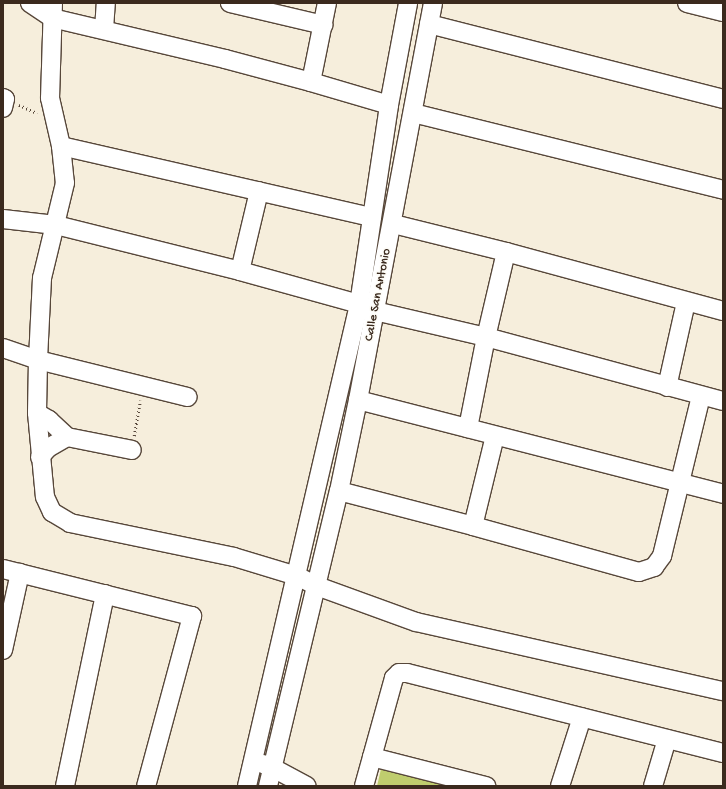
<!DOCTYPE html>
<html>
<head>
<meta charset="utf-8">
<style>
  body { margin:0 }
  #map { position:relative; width:726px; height:789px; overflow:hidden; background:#f6eedc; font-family:"Gochi Hand",sans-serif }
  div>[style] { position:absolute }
  .green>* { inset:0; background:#bfcd6e }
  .path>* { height:2.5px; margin-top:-1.25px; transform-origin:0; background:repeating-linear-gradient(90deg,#57473a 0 1px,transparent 0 4px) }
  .roads { filter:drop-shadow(1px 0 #57473a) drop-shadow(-1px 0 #57473a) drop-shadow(0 1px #57473a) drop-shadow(0 -1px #57473a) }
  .minor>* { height:18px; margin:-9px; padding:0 9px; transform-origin:9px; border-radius:9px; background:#fff }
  span { translate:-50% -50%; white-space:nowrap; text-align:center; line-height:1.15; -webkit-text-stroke:3px #fdfcf7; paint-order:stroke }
  .street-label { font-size:13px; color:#3b2a1e }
  .frame { position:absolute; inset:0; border:4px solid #3b2a1e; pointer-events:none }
</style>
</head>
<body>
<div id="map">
  <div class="green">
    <div style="clip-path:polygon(381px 769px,447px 786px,377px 786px)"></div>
  </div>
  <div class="path">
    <div style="left:19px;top:105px;width:20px;rotate:24deg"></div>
    <div style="left:134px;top:436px;width:36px;rotate:-80deg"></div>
  </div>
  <div class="roads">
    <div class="minor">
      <div style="left:30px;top:3px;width:27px;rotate:34deg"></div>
      <div style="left:52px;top:18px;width:178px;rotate:13.3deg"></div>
      <div style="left:225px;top:59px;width:89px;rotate:15deg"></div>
      <div style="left:311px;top:82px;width:81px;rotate:16.4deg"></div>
      <div style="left:53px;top:3px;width:95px;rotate:91.8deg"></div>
      <div style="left:50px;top:98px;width:49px;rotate:77.1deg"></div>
      <div style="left:61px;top:146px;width:37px;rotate:84deg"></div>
      <div style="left:65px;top:183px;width:98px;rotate:103.6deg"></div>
      <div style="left:42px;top:278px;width:82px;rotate:92.8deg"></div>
      <div style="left:38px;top:360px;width:53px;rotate:91.1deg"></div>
      <div style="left:37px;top:413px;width:84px;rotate:84.6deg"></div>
      <div style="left:45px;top:497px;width:17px;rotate:65deg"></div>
      <div style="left:52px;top:512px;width:21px;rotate:31deg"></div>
      <div style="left:70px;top:523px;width:167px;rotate:11.7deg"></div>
      <div style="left:234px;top:557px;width:66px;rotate:16.8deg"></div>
      <div style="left:297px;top:576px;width:22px;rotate:27deg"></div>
      <div style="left:317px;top:586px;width:105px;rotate:20deg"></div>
      <div style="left:416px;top:622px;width:315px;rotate:12.7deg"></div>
      <div style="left:230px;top:3px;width:96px;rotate:13.3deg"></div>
      <div style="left:687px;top:3px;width:37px;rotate:14deg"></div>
      <div style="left:429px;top:24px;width:303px;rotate:14.3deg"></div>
      <div style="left:104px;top:29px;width:26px;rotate:-86deg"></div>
      <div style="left:311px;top:82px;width:81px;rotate:-78.6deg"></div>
      <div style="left:3px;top:98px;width:2px;rotate:27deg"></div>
      <div style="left:5px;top:99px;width:9px;rotate:103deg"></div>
      <div style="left:413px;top:113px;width:319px;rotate:13.9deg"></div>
      <div style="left:61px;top:146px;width:319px;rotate:12.9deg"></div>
      <div style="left:3px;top:219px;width:53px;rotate:6.5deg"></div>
      <div style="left:56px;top:225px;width:190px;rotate:14deg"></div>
      <div style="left:240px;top:271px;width:123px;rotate:15.5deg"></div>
      <div style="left:393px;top:224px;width:116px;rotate:13.9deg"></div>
      <div style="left:506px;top:252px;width:225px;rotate:15.2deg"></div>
      <div style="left:506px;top:252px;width:87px;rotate:103.2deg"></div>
      <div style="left:486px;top:337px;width:245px;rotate:15.1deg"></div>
      <div style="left:240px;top:271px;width:82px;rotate:-76.6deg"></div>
      <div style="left:375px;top:311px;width:114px;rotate:13.2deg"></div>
      <div style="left:486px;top:337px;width:93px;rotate:101.2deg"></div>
      <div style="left:3px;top:348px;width:37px;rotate:19deg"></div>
      <div style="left:38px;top:360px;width:154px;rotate:13.9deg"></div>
      <div style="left:667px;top:387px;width:87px;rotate:-77.4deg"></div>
      <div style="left:358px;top:400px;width:377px;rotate:14.4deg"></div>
      <div style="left:37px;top:413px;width:14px;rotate:30deg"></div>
      <div style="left:49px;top:420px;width:25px;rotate:43deg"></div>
      <div style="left:40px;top:457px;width:12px;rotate:-48deg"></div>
      <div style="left:48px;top:448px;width:22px;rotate:-30deg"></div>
      <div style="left:67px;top:437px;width:66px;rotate:11.3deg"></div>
      <div style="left:339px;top:491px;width:138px;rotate:14.6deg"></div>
      <div style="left:473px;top:526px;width:93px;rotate:-76.3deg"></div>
      <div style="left:473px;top:526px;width:172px;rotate:15.5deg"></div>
      <div style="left:639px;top:572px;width:16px;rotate:-18deg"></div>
      <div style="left:654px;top:567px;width:14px;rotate:-54deg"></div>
      <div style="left:662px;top:556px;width:165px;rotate:-76.3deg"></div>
      <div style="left:3px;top:569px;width:195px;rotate:14deg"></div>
      <div style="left:192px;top:616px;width:176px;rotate:105.1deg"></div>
      <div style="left:3px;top:650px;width:79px;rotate:-77.6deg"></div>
      <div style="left:372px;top:757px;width:118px;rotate:14.3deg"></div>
      <div style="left:263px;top:764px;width:11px;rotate:22deg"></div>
      <div style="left:273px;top:768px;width:38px;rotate:28deg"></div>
      <div style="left:65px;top:786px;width:196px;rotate:-78.2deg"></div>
      <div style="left:247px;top:786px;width:495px;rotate:-76.9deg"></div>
      <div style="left:359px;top:304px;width:201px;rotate:-81.4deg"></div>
      <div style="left:389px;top:105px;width:104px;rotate:-79.4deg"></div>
      <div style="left:268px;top:786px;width:303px;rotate:-76.5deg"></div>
      <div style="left:339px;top:491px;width:93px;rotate:-78.2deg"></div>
      <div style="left:358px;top:400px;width:404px;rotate:-79.3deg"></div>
      <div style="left:364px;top:786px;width:112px;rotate:-74.5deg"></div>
      <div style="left:394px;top:678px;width:7px;rotate:-45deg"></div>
      <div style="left:399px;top:673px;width:8px"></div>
      <div style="left:407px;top:673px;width:326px;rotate:14.2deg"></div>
      <div style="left:560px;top:786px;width:72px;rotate:-72.3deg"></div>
      <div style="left:653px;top:786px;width:49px;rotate:-73.4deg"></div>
    </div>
  </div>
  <div class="street-label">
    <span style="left:379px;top:295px;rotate:-79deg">Calle San Antonio</span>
  </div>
  <div class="frame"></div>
</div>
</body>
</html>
